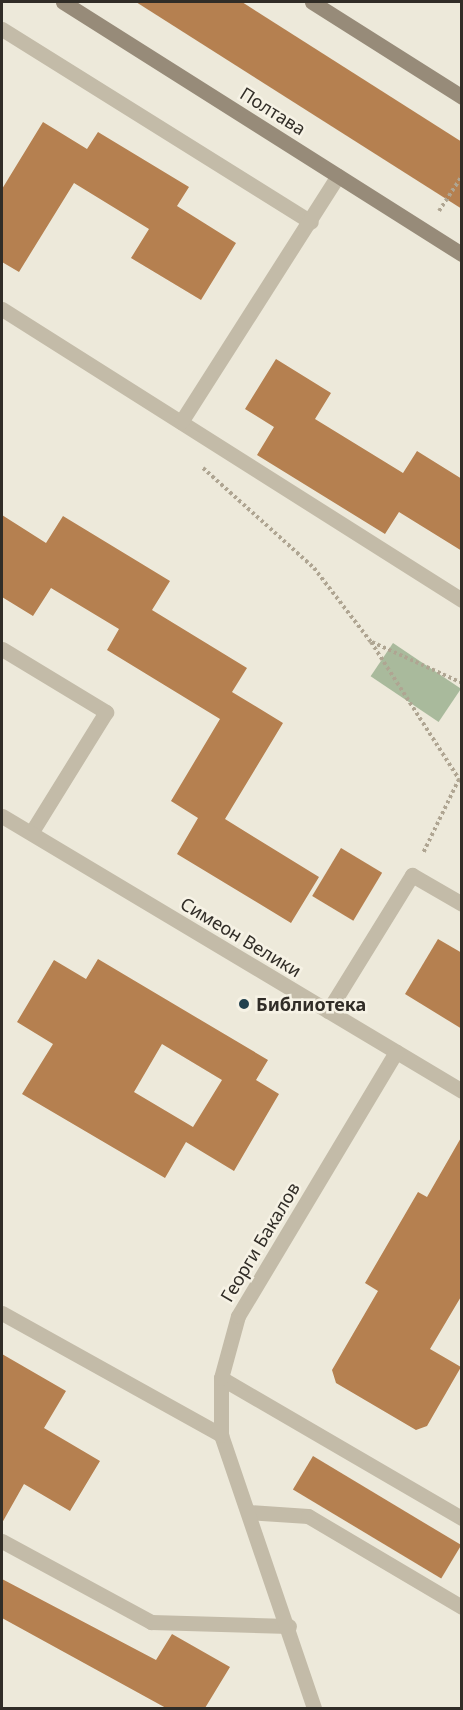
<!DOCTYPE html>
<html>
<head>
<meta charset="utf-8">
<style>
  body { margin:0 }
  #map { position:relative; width:463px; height:1710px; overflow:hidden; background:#ede9da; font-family:"Noto Sans",sans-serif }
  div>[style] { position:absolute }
  .green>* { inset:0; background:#a9ba9c; transform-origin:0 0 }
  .building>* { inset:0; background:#b58050; transform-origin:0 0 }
  .path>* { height:4px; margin-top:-2px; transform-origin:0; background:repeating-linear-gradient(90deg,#afa592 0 3px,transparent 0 6px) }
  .lane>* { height:15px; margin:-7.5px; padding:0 7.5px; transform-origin:7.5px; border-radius:7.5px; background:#c3bba8 }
  .street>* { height:15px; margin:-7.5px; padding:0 7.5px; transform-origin:7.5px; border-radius:7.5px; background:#c3bba8 }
  .secondary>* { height:15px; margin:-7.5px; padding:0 7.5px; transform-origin:7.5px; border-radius:7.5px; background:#978b79 }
  .dots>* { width:16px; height:16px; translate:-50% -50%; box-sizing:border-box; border:3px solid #f6f2e5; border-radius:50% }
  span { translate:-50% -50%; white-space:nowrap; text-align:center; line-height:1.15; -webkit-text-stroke:5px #f6f2e5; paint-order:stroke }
  .street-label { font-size:18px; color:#312d27 }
  .poi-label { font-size:18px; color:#312d27; font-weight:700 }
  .left { translate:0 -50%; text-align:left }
  .frame { position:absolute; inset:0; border:3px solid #312d27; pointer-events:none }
</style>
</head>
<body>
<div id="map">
  <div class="green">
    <div style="left:393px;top:643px;width:82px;height:40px;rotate:34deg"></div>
  </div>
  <div class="building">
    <div style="clip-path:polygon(136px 2px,242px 2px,462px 142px,462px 209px)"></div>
    <div style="clip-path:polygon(43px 122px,87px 149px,98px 132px,189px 187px,177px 206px,236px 243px,201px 300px,131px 258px,149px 229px,74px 183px,19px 272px,2px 262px,2px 189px)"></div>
    <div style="clip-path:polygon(276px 359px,331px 393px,315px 419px,403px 473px,417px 451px,462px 479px,462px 551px,399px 512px,385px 534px,257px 455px,274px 427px,245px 409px)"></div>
    <div style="clip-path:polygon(2px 515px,46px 543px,63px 516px,170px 581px,152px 610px,247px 668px,232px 692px,283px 723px,225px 819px,319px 877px,291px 923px,177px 854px,198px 818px,171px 801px,220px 719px,107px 650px,119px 629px,51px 588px,33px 616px,2px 597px)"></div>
    <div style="left:341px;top:848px;width:48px;height:56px;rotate:31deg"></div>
    <div style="clip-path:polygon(438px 939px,462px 953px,462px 1029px,405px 994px)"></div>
    <div style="clip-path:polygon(evenodd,98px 959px,268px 1060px,256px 1080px,279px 1094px,234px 1171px,186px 1142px,165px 1178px,22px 1094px,53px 1044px,17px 1022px,54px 960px,86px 979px,98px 959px,162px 1044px,222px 1080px,193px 1127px,134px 1092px,162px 1044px)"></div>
    <div style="clip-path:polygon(462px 1136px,462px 1295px,430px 1349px,461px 1367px,427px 1426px,416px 1430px,336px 1383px,332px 1370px,378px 1291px,365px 1283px,418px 1192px,427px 1197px)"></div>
    <div style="clip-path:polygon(2px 1354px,66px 1391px,44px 1428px,100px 1461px,70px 1511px,24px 1484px,2px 1523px)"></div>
    <div style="left:313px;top:1456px;width:173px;height:39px;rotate:31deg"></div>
    <div style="clip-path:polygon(2px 1579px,156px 1660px,172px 1634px,230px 1667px,205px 1708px,166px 1708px,2px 1618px)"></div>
  </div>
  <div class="path">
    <div style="left:439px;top:211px;width:42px;rotate:-56.7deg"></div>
    <div style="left:203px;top:468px;width:149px;rotate:42deg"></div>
    <div style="left:314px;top:568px;width:93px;rotate:52.4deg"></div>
    <div style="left:371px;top:642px;width:163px;rotate:57.3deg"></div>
    <div style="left:459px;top:779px;width:82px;rotate:115.9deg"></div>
    <div style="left:372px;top:642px;width:99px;rotate:24.5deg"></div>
  </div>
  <div class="lane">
    <div style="left:2px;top:29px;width:364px;rotate:32deg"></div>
    <div style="left:2px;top:309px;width:544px;rotate:32.32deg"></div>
    <div style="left:181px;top:422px;width:292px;rotate:-57.5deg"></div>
    <div style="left:2px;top:649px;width:122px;rotate:31.2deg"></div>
    <div style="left:106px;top:712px;width:142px;rotate:121.8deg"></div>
    <div style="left:328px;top:1011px;width:160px;rotate:-58.3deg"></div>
    <div style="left:412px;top:875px;width:58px;rotate:30.1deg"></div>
    <div style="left:2px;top:1313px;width:251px;rotate:29.1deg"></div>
    <div style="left:221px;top:1378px;width:279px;rotate:30.2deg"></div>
    <div style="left:248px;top:1512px;width:60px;rotate:3.8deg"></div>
    <div style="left:308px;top:1516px;width:179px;rotate:30.6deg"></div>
    <div style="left:2px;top:1541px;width:170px;rotate:28.5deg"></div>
    <div style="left:151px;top:1622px;width:138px;rotate:1.7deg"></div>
  </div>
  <div class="street">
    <div style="left:2px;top:816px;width:536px;rotate:30.87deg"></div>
    <div style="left:314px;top:1708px;width:288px;rotate:-108.8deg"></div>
    <div style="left:221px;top:1435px;width:57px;rotate:-90deg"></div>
    <div style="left:221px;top:1378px;width:64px;rotate:-74.7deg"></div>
    <div style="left:238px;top:1316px;width:308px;rotate:-59.1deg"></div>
  </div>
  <div class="secondary">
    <div style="left:63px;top:2px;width:472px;rotate:32.3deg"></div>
    <div style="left:312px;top:2px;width:178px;rotate:32.3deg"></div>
  </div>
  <div class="dots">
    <div style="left:244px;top:1004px;background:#22404d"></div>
  </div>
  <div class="street-label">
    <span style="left:273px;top:111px;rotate:32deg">Полтава</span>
    <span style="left:241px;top:937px;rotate:31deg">Симеон Велики</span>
    <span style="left:260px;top:1242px;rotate:-59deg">Георги Бакалов</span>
  </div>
  <div class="poi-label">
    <span class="left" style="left:256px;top:1004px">Библиотека</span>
  </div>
  <div class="frame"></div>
</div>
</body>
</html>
